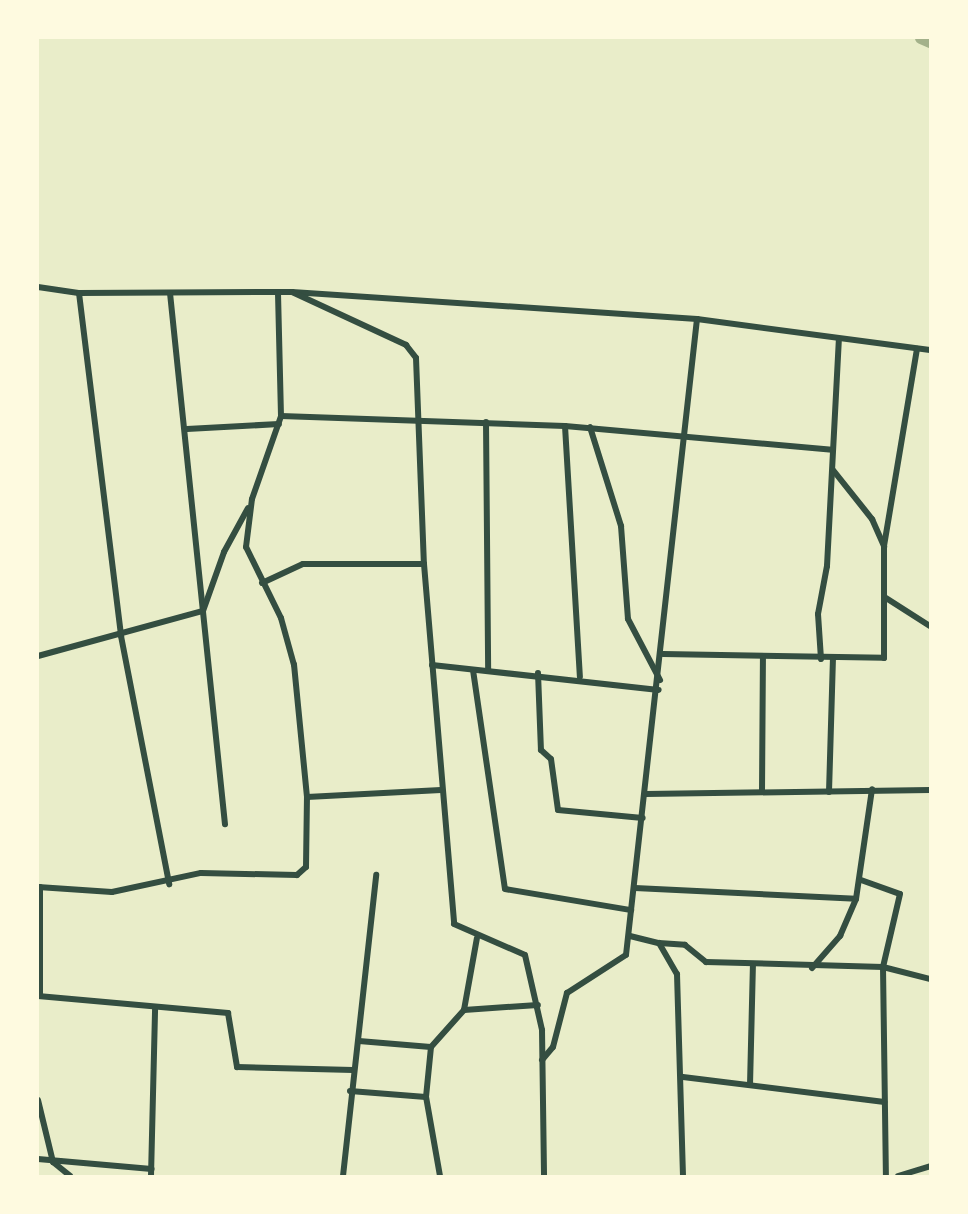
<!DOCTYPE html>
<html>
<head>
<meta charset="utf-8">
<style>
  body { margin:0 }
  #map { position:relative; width:968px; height:1214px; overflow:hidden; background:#e9edc9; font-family:Signika,sans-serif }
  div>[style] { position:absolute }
  .canal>* { height:12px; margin:-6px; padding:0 6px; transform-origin:6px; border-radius:6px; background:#a3b18a }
  .minor>* { height:6px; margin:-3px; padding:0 3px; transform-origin:3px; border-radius:3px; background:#344e41 }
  span { translate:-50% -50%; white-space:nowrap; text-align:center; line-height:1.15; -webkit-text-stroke:5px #fefae0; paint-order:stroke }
  .frame { position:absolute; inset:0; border:39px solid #fefae0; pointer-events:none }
</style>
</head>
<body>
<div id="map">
  <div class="canal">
    <div style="left:921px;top:38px;width:10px;rotate:24deg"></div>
  </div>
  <div class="minor">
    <div style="left:38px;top:287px;width:41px;rotate:8.3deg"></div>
    <div style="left:79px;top:293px;width:213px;rotate:-0.3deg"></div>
    <div style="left:292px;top:292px;width:406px;rotate:3.8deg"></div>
    <div style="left:697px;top:319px;width:235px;rotate:7.6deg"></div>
    <div style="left:292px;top:292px;width:126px;rotate:24.9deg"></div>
    <div style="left:406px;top:345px;width:16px;rotate:52deg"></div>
    <div style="left:416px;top:358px;width:206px;rotate:87.8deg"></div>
    <div style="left:424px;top:564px;width:361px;rotate:85.2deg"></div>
    <div style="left:454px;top:924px;width:77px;rotate:23.6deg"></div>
    <div style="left:525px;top:955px;width:77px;rotate:77.2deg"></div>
    <div style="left:542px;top:1030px;width:146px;rotate:89.2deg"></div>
    <div style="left:79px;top:293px;width:346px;rotate:83deg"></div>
    <div style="left:121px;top:636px;width:253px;rotate:79deg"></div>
    <div style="left:170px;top:293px;width:534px;rotate:84.09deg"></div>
    <div style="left:281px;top:416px;width:284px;rotate:2deg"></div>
    <div style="left:565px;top:426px;width:268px;rotate:5.1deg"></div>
    <div style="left:486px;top:422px;width:248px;rotate:89.5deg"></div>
    <div style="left:565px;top:426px;width:251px;rotate:86.6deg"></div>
    <div style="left:590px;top:427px;width:104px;rotate:72.6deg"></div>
    <div style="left:621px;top:526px;width:93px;rotate:85.7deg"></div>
    <div style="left:628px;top:619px;width:69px;rotate:62.3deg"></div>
    <div style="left:187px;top:429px;width:92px;rotate:-3.1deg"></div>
    <div style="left:833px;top:470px;width:63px;rotate:51.5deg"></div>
    <div style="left:872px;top:519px;width:30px;rotate:66deg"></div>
    <div style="left:262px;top:583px;width:45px;rotate:-24.9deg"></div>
    <div style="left:303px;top:564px;width:121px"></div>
    <div style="left:886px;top:598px;width:52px;rotate:32.5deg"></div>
    <div style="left:663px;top:654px;width:221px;rotate:1deg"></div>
    <div style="left:884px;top:658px;width:112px;rotate:-90deg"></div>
    <div style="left:884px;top:546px;width:200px;rotate:-80.5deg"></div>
    <div style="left:38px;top:656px;width:171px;rotate:-15.3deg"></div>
    <div style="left:203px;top:611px;width:63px;rotate:-70.4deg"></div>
    <div style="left:224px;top:552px;width:50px;rotate:-61.4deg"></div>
    <div style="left:821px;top:659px;width:45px;rotate:-93.8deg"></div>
    <div style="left:818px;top:614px;width:49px;rotate:-79.4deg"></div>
    <div style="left:827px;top:566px;width:227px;rotate:-87deg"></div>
    <div style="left:432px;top:665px;width:228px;rotate:6.3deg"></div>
    <div style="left:473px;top:670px;width:221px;rotate:81.7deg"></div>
    <div style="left:505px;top:889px;width:128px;rotate:9.5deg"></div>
    <div style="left:538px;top:673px;width:77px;rotate:87.8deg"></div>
    <div style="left:541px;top:750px;width:13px;rotate:42deg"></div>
    <div style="left:551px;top:759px;width:51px;rotate:82.2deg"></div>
    <div style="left:558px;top:810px;width:85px;rotate:5.4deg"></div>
    <div style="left:762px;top:792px;width:134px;rotate:-89.6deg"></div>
    <div style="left:829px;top:792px;width:133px;rotate:-88.3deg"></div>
    <div style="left:646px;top:794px;width:284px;rotate:-0.8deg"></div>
    <div style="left:307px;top:797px;width:134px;rotate:-3deg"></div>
    <div style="left:861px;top:880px;width:41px;rotate:19.7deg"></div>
    <div style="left:900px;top:894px;width:75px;rotate:103.1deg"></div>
    <div style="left:883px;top:967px;width:209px;rotate:89.2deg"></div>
    <div style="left:38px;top:887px;width:74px;rotate:3.9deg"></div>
    <div style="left:112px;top:892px;width:91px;rotate:-12.1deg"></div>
    <div style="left:201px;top:873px;width:96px;rotate:1.2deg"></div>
    <div style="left:297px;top:875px;width:12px;rotate:-42deg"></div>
    <div style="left:306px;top:867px;width:70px;rotate:-89.2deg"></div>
    <div style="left:307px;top:797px;width:133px;rotate:-95.6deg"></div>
    <div style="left:294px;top:665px;width:49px;rotate:-105.5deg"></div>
    <div style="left:281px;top:618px;width:79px;rotate:-116.2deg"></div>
    <div style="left:246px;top:547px;width:48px;rotate:-82.9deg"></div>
    <div style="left:252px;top:499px;width:88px;rotate:-70.7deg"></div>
    <div style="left:281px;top:416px;width:124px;rotate:-91.4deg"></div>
    <div style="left:635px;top:888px;width:221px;rotate:2.8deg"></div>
    <div style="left:630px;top:936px;width:30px;rotate:14deg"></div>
    <div style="left:659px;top:943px;width:36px;rotate:60deg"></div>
    <div style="left:677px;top:974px;width:202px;rotate:88.3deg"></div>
    <div style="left:659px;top:943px;width:26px;rotate:4deg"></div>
    <div style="left:685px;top:945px;width:27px;rotate:39deg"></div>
    <div style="left:706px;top:962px;width:177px;rotate:1.6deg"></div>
    <div style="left:883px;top:967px;width:49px;rotate:14.3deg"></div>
    <div style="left:812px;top:968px;width:43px;rotate:-48.8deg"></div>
    <div style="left:840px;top:936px;width:40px;rotate:-66.6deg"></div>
    <div style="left:856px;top:899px;width:111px;rotate:-81.7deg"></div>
    <div style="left:38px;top:996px;width:191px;rotate:5.1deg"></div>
    <div style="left:228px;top:1013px;width:55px;rotate:80.5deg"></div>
    <div style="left:237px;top:1067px;width:116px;rotate:1.5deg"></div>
    <div style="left:40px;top:996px;width:109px;rotate:-90deg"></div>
    <div style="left:464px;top:1010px;width:74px;rotate:-3.9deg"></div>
    <div style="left:359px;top:1041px;width:72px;rotate:4.8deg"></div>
    <div style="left:542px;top:1060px;width:17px;rotate:-50deg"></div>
    <div style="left:553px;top:1047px;width:56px;rotate:-75.5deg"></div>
    <div style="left:567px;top:993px;width:70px;rotate:-32.8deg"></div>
    <div style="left:626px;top:955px;width:640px;rotate:-83.63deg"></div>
    <div style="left:683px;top:1077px;width:203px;rotate:7.1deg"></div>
    <div style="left:750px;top:1085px;width:119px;rotate:-88.6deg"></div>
    <div style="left:350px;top:1091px;width:76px;rotate:4.5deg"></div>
    <div style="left:38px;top:1100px;width:64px;rotate:76.4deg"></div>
    <div style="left:53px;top:1162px;width:22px;rotate:39deg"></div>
    <div style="left:38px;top:1159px;width:114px;rotate:5deg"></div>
    <div style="left:151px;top:1176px;width:167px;rotate:-88.6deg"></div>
    <div style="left:343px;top:1176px;width:303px;rotate:-83.7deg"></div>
    <div style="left:440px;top:1176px;width:80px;rotate:-100deg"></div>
    <div style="left:426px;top:1097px;width:50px;rotate:-84.3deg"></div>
    <div style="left:431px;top:1047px;width:50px;rotate:-48.3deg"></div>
    <div style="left:464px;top:1010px;width:73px;rotate:-79.8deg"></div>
    <div style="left:898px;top:1176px;width:34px;rotate:-17deg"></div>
  </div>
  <div class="frame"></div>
</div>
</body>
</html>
